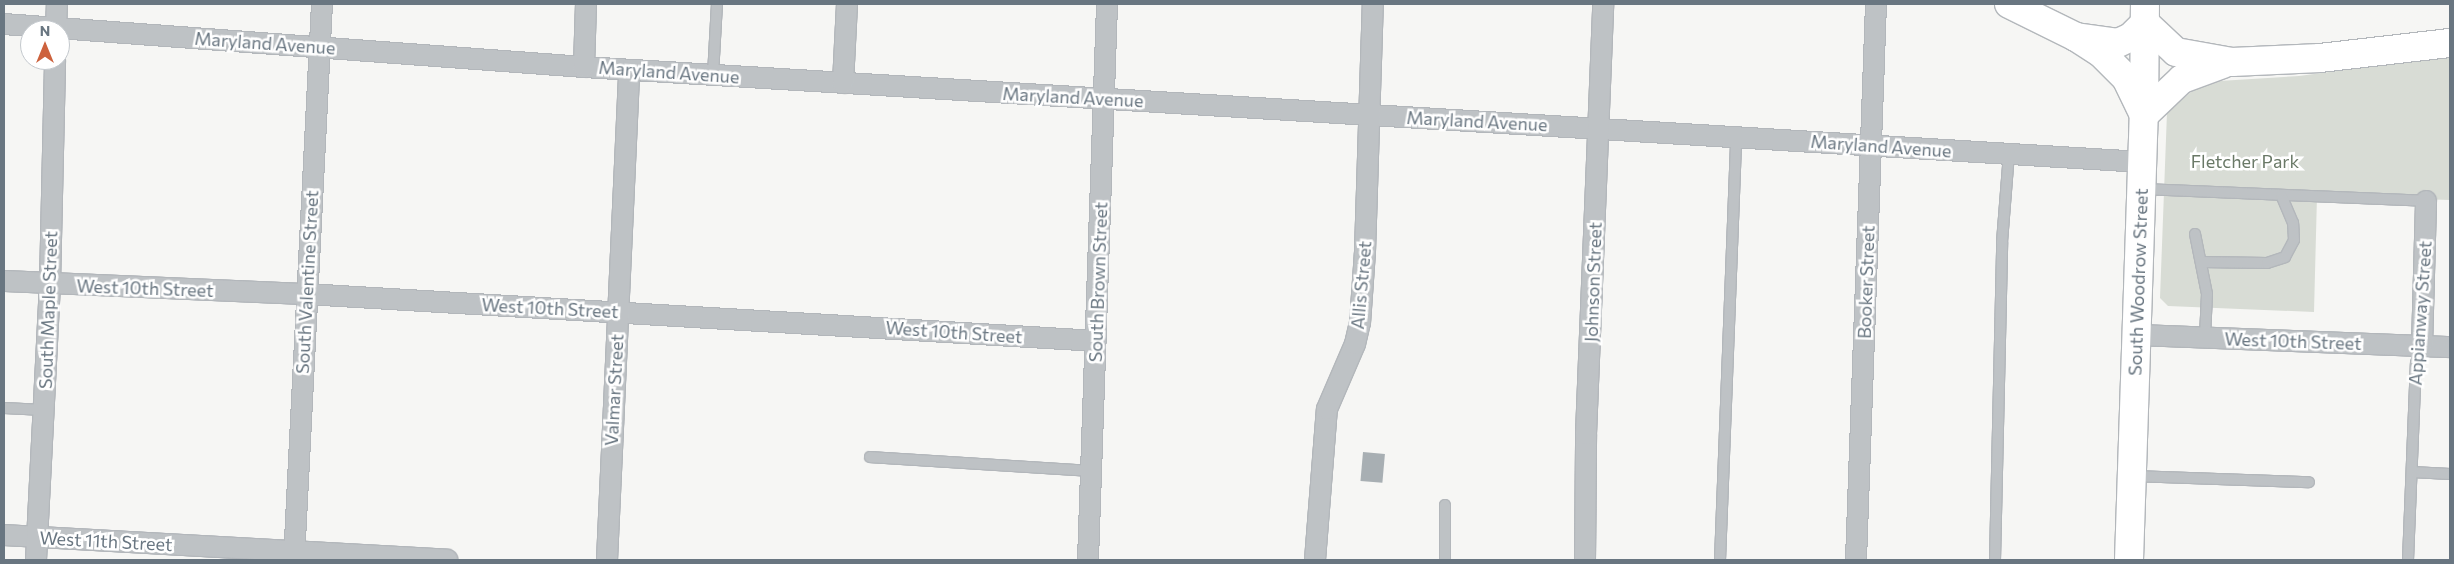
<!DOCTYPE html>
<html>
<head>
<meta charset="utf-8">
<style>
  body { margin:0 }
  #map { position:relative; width:2454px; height:564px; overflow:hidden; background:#f6f6f4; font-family:Commissioner,sans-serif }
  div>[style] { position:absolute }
  .green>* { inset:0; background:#d8dcd5 }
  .building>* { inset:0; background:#a8afb3; transform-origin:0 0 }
  .roads { filter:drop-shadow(1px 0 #b3b7bb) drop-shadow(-1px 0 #b3b7bb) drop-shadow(0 1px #b3b7bb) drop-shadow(0 -1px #b3b7bb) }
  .lane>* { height:10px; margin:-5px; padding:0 5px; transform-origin:5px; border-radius:5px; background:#bec2c5 }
  .street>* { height:20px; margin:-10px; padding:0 10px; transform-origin:10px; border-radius:10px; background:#bec2c5 }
  .secondary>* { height:28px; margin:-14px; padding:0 14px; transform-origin:14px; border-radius:14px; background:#fff }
  .highway>* { height:28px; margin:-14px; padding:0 14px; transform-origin:14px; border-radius:14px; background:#fff }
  span { translate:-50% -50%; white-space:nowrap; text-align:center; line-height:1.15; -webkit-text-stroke:5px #fff; paint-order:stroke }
  .street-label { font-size:18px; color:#697681 }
  .park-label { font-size:18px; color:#6a7967 }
  .frame { position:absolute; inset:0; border:5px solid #697681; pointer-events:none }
  .north { position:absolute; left:20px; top:20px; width:50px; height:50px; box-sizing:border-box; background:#fff; border:1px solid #c3c8cd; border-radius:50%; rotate:0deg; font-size:14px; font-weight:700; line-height:20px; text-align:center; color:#697681 }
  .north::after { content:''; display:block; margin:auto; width:18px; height:22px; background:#cd623d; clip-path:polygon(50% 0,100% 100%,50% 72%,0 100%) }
</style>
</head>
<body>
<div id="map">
  <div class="green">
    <div style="clip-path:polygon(2450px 56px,2450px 200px,2317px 196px,2314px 312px,2168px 306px,2160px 298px,2167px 112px,2203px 82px,2299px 76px)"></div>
  </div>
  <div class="building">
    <div style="left:1363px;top:452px;width:22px;height:29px;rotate:5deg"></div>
  </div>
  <div class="roads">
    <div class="lane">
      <div style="left:713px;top:75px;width:71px;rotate:-86.8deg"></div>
      <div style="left:2142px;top:189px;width:284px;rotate:2.4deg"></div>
      <div style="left:2195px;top:234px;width:61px;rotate:78.7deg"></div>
      <div style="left:2207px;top:294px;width:43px;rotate:92.7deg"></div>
      <div style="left:2201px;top:262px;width:66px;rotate:0.9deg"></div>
      <div style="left:2267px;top:263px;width:19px;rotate:-18deg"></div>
      <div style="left:2285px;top:257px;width:19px;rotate:-62deg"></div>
      <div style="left:2294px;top:240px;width:17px;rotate:-93deg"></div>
      <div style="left:2293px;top:223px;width:30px;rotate:-113deg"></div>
      <div style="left:4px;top:408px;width:40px;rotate:2.9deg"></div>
      <div style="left:870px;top:457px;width:221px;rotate:3.6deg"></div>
      <div style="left:2412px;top:472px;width:38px;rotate:3deg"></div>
      <div style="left:2133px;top:476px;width:176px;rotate:2deg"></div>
      <div style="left:1445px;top:560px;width:55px;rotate:-90deg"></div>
      <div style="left:1720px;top:560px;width:423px;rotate:-87.8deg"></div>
      <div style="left:1995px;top:560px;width:318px;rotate:-88.7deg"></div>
      <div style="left:2002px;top:242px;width:88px;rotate:-85.5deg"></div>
      <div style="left:2408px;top:560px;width:197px;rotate:-87.7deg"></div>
      <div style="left:2416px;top:363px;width:18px;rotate:-71deg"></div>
    </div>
    <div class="street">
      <div style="left:4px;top:24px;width:582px;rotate:4.24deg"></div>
      <div style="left:584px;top:67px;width:1562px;rotate:3.49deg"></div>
      <div style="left:56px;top:30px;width:26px;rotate:-88deg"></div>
      <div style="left:584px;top:67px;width:63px;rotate:-88.2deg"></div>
      <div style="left:843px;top:83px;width:79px;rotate:-87.1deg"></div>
      <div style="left:4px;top:281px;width:302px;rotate:2.5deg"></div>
      <div style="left:306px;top:294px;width:791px;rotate:3.4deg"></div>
      <div style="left:2136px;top:335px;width:314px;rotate:2.2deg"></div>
      <div style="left:2422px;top:346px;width:145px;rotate:-88.4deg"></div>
      <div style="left:4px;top:535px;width:444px;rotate:3.2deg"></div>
      <div style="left:36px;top:560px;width:276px;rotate:-87.1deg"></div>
      <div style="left:50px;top:284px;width:224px;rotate:-88.7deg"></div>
      <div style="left:294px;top:560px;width:557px;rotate:-87.12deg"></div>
      <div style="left:607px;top:560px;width:490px;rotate:-87.4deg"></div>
      <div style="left:1088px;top:560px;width:556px;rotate:-88.04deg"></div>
      <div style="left:1315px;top:560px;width:151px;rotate:-85.5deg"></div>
      <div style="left:1327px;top:409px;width:71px;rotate:-66.7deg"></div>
      <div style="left:1355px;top:344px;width:22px;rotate:-77deg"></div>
      <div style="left:1360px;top:323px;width:71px;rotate:-86deg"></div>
      <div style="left:1365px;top:252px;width:248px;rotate:-88.2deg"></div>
      <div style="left:1585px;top:560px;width:126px;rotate:-89.5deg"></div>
      <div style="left:1586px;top:434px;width:430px;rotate:-87.7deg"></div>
      <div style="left:1856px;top:560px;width:556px;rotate:-87.94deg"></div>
    </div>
    <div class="secondary">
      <div style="left:2129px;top:560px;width:445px;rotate:-88.1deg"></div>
      <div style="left:2144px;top:115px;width:111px;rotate:-89.5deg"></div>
    </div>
    <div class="highway">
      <div style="left:2009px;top:4px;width:75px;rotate:26.2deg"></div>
      <div style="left:2076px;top:37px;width:30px;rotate:33deg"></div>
      <div style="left:2101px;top:53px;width:35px;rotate:45deg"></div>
      <div style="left:2126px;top:78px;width:41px;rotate:64.1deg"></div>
      <div style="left:2144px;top:115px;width:52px;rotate:-43.5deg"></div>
      <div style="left:2182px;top:79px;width:44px;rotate:-20.1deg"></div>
      <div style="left:2076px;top:37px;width:42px;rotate:8.1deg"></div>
      <div style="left:2118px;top:43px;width:14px;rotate:-25deg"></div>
      <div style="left:2131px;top:37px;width:20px;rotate:-45deg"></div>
      <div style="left:2145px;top:23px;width:42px;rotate:43.1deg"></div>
      <div style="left:2176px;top:52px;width:57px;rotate:10.1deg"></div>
      <div style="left:2232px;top:62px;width:88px;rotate:-2.6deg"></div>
      <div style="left:2320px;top:58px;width:131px;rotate:-6.6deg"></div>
    </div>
  </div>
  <div class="street-label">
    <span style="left:265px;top:43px;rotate:4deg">Maryland Avenue</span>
    <span style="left:669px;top:72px;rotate:4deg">Maryland Avenue</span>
    <span style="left:1073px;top:97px;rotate:3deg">Maryland Avenue</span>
    <span style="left:1477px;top:121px;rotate:3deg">Maryland Avenue</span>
    <span style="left:1881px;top:146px;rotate:4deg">Maryland Avenue</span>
    <span style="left:307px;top:282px;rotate:-87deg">South Valentine Street</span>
    <span style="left:1098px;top:282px;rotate:-88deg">South Brown Street</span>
    <span style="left:1593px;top:282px;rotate:-88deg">Johnson Street</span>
    <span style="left:1866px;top:282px;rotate:-88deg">Booker Street</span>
    <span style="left:2138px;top:282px;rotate:-88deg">South Woodrow Street</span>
    <span style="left:1361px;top:285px;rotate:-85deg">Allis Street</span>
    <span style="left:145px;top:288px;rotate:2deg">West 10th Street</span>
    <span style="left:550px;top:308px;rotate:3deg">West 10th Street</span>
    <span style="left:48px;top:310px;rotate:-88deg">South Maple Street</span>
    <span style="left:2420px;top:313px;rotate:-86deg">Appianway Street</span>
    <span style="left:954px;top:332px;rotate:4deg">West 10th Street</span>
    <span style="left:2293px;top:341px;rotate:2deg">West 10th Street</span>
    <span style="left:614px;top:390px;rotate:-87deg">Valmar Street</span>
    <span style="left:106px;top:541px;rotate:3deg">West 11th Street</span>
  </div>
  <div class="park-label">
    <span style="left:2245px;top:161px">Fletcher Park</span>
  </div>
  <div class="frame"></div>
  <div class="north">N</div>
</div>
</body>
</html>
